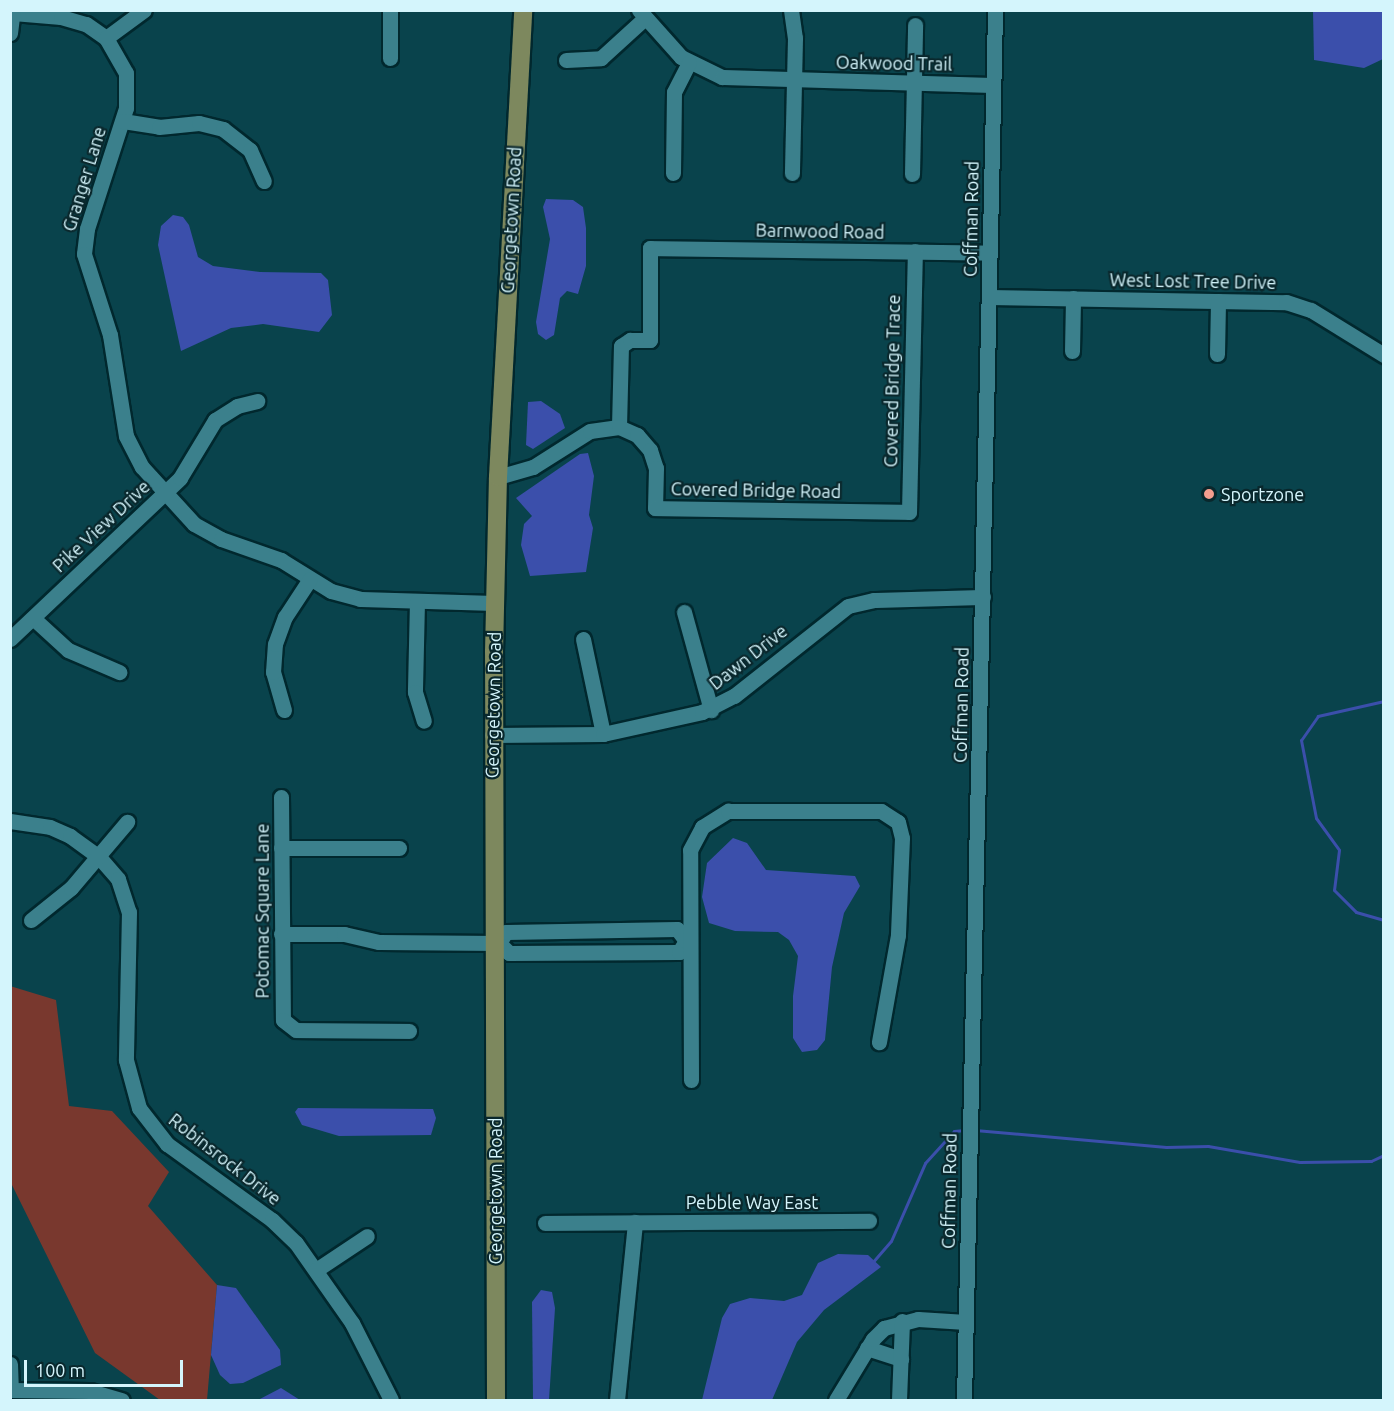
<!DOCTYPE html>
<html>
<head>
<meta charset="utf-8">
<style>
  body { margin:0 }
  #map { position:relative; width:1394px; height:1411px; overflow:hidden; background:#09434c; font-family:Ubuntu,sans-serif }
  div>[style] { position:absolute }
  .green>* { inset:0; background:#79382e }
  .water>* { inset:0; background:#3b4fab }
  .stream>* { height:3px; margin:-1.5px; padding:0 1.5px; transform-origin:1.5px; border-radius:1.5px; background:#3b4fab }
  .roads { filter:drop-shadow(2px 0 #01282e) drop-shadow(-2px 0 #01282e) drop-shadow(0 2px #01282e) drop-shadow(0 -2px #01282e) }
  .minor>* { height:15px; margin:-7.5px; padding:0 7.5px; transform-origin:7.5px; border-radius:7.5px; background:#3b808c }
  .major>* { height:18px; margin:-9px; padding:0 9px; transform-origin:9px; border-radius:9px; background:#7d885e }
  .dots>* { width:16px; height:16px; translate:-50% -50%; box-sizing:border-box; border:3px solid #09272c; border-radius:50% }
  span { translate:-50% -50%; white-space:nowrap; text-align:center; line-height:1.15; -webkit-text-stroke:4.5px #09272c; paint-order:stroke }
  .street-label { font-size:18px; color:#d4f5fc }
  .poi-label { font-size:18px; color:#d4f5fc }
  .left { translate:0 -50%; text-align:left }
  .frame { position:absolute; inset:0; border:12px solid #d4f5fc; pointer-events:none }
  .scale { position:absolute; left:24px; top:1360px; width:159px; height:27px; box-sizing:border-box; border:3px solid #d4f5fc; border-top:0; padding-left:8px; font-size:18px; line-height:21px; white-space:nowrap; color:#d4f5fc; -webkit-text-stroke:4px #09272c; paint-order:stroke }
</style>
</head>
<body>
<div id="map">
  <div class="green">
    <div style="clip-path:polygon(10px 986px,56px 1000px,69px 1106px,112px 1111px,169px 1172px,148px 1206px,217px 1285px,207px 1400px,160px 1400px,95px 1353px,11px 1183px)"></div>
  </div>
  <div class="water">
    <div style="clip-path:polygon(1313px 11px,1383px 11px,1383px 59px,1364px 68px,1314px 60px)"></div>
    <div style="clip-path:polygon(546px 199px,573px 200px,583px 207px,586px 228px,586px 266px,578px 294px,567px 291px,560px 298px,554px 335px,546px 340px,538px 334px,536px 322px,550px 239px,543px 207px)"></div>
    <div style="clip-path:polygon(173px 215px,183px 217px,189px 225px,198px 257px,213px 266px,260px 272px,321px 273px,328px 280px,332px 315px,319px 332px,263px 324px,231px 328px,181px 351px,158px 245px,161px 226px)"></div>
    <div style="clip-path:polygon(541px 401px,560px 414px,565px 428px,533px 449px,526px 445px,528px 402px)"></div>
    <div style="clip-path:polygon(588px 453px,594px 476px,589px 515px,593px 528px,586px 572px,530px 576px,521px 545px,524px 524px,532px 516px,516px 498px,580px 454px)"></div>
    <div style="clip-path:polygon(733px 838px,747px 843px,766px 870px,855px 876px,860px 886px,844px 913px,832px 967px,825px 1040px,817px 1050px,802px 1052px,793px 1038px,793px 996px,798px 956px,789px 940px,778px 932px,735px 931px,709px 923px,702px 897px,707px 863px)"></div>
    <div style="clip-path:polygon(298px 1108px,433px 1109px,436px 1118px,431px 1135px,339px 1136px,302px 1125px,295px 1112px)"></div>
    <div style="clip-path:polygon(838px 1254px,868px 1255px,881px 1267px,824px 1310px,797px 1342px,772px 1400px,702px 1400px,722px 1318px,730px 1304px,750px 1298px,784px 1301px,802px 1295px,818px 1263px)"></div>
    <div style="clip-path:polygon(217px 1285px,236px 1288px,280px 1350px,281px 1365px,243px 1383px,230px 1384px,220px 1375px,211px 1355px)"></div>
    <div style="clip-path:polygon(541px 1290px,552px 1292px,555px 1308px,549px 1400px,533px 1400px,532px 1302px)"></div>
    <div style="clip-path:polygon(281px 1388px,300px 1400px,258px 1400px)"></div>
  </div>
  <div class="stream">
    <div style="left:1384px;top:701px;width:68px;rotate:167.2deg"></div>
    <div style="left:1318px;top:716px;width:29px;rotate:125deg"></div>
    <div style="left:1301px;top:740px;width:79px;rotate:79.1deg"></div>
    <div style="left:1316px;top:818px;width:39px;rotate:54deg"></div>
    <div style="left:1339px;top:850px;width:40px;rotate:97.1deg"></div>
    <div style="left:1334px;top:890px;width:31px;rotate:45deg"></div>
    <div style="left:1356px;top:912px;width:29px;rotate:16deg"></div>
    <div style="left:975px;top:1130px;width:192px;rotate:5.1deg"></div>
    <div style="left:1166px;top:1147px;width:42px;rotate:-1.4deg"></div>
    <div style="left:1208px;top:1146px;width:93px;rotate:9.9deg"></div>
    <div style="left:1300px;top:1162px;width:71px;rotate:-0.8deg"></div>
    <div style="left:1371px;top:1161px;width:14px;rotate:-25deg"></div>
    <div style="left:871px;top:1264px;width:30px;rotate:-49deg"></div>
    <div style="left:891px;top:1241px;width:85px;rotate:-66.4deg"></div>
    <div style="left:925px;top:1163px;width:43px;rotate:-47.8deg"></div>
    <div style="left:954px;top:1131px;width:11px;rotate:-5deg"></div>
  </div>
  <div class="roads">
    <div class="minor">
      <div style="left:639px;top:10px;width:63px;rotate:48.2deg"></div>
      <div style="left:681px;top:57px;width:46px;rotate:26deg"></div>
      <div style="left:722px;top:77px;width:271px;rotate:1.7deg"></div>
      <div style="left:791px;top:10px;width:28px;rotate:82deg"></div>
      <div style="left:795px;top:38px;width:135px;rotate:91.3deg"></div>
      <div style="left:13px;top:13px;width:48px;rotate:4.8deg"></div>
      <div style="left:61px;top:17px;width:26px;rotate:16deg"></div>
      <div style="left:86px;top:24px;width:24px;rotate:35deg"></div>
      <div style="left:106px;top:38px;width:40px;rotate:60.3deg"></div>
      <div style="left:126px;top:73px;width:35px;rotate:90deg"></div>
      <div style="left:126px;top:108px;width:127px;rotate:107.9deg"></div>
      <div style="left:87px;top:229px;width:25px;rotate:97deg"></div>
      <div style="left:84px;top:254px;width:85px;rotate:72.2deg"></div>
      <div style="left:110px;top:335px;width:102px;rotate:81deg"></div>
      <div style="left:126px;top:436px;width:35px;rotate:63deg"></div>
      <div style="left:142px;top:467px;width:77px;rotate:47.6deg"></div>
      <div style="left:194px;top:524px;width:31px;rotate:29deg"></div>
      <div style="left:221px;top:539px;width:64px;rotate:19.3deg"></div>
      <div style="left:281px;top:560px;width:59px;rotate:31.8deg"></div>
      <div style="left:331px;top:591px;width:30px;rotate:15deg"></div>
      <div style="left:360px;top:599px;width:135px;rotate:1.7deg"></div>
      <div style="left:10px;top:33px;width:23px;rotate:-83deg"></div>
      <div style="left:106px;top:38px;width:47px;rotate:-36.4deg"></div>
      <div style="left:390px;top:58px;width:48px;rotate:-90deg"></div>
      <div style="left:566px;top:60px;width:35px;rotate:-3deg"></div>
      <div style="left:601px;top:58px;width:59px;rotate:-42.3deg"></div>
      <div style="left:123px;top:121px;width:36px;rotate:9deg"></div>
      <div style="left:159px;top:127px;width:40px;rotate:-5.7deg"></div>
      <div style="left:199px;top:123px;width:25px;rotate:14deg"></div>
      <div style="left:223px;top:129px;width:34px;rotate:38deg"></div>
      <div style="left:250px;top:150px;width:34px;rotate:66deg"></div>
      <div style="left:673px;top:173px;width:81px;rotate:-89.3deg"></div>
      <div style="left:674px;top:92px;width:33px;rotate:-63deg"></div>
      <div style="left:912px;top:174px;width:149px;rotate:-88.8deg"></div>
      <div style="left:989px;top:297px;width:297px;rotate:1deg"></div>
      <div style="left:1286px;top:302px;width:26px;rotate:18deg"></div>
      <div style="left:1311px;top:310px;width:86px;rotate:31.7deg"></div>
      <div style="left:1072px;top:351px;width:53px;rotate:-88.9deg"></div>
      <div style="left:1217px;top:354px;width:53px;rotate:-88.9deg"></div>
      <div style="left:619px;top:427px;width:81px;rotate:-88.6deg"></div>
      <div style="left:621px;top:346px;width:11px;rotate:-34deg"></div>
      <div style="left:630px;top:340px;width:20px"></div>
      <div style="left:650px;top:340px;width:92px;rotate:-90deg"></div>
      <div style="left:650px;top:248px;width:339px;rotate:0.8deg"></div>
      <div style="left:498px;top:477px;width:36px;rotate:-16deg"></div>
      <div style="left:533px;top:467px;width:67px;rotate:-32.3deg"></div>
      <div style="left:590px;top:431px;width:29px;rotate:-8deg"></div>
      <div style="left:619px;top:427px;width:20px;rotate:24deg"></div>
      <div style="left:637px;top:435px;width:20px;rotate:49deg"></div>
      <div style="left:650px;top:450px;width:19px;rotate:72deg"></div>
      <div style="left:656px;top:468px;width:40px;rotate:91.4deg"></div>
      <div style="left:655px;top:508px;width:254px;rotate:0.9deg"></div>
      <div style="left:909px;top:512px;width:261px;rotate:-88.7deg"></div>
      <div style="left:417px;top:601px;width:91px;rotate:91.3deg"></div>
      <div style="left:415px;top:692px;width:30px;rotate:73deg"></div>
      <div style="left:684px;top:612px;width:102px;rotate:74.6deg"></div>
      <div style="left:33px;top:618px;width:47px;rotate:42.4deg"></div>
      <div style="left:68px;top:650px;width:56px;rotate:23.3deg"></div>
      <div style="left:10px;top:639px;width:234px;rotate:-43.4deg"></div>
      <div style="left:180px;top:478px;width:68px;rotate:-58.9deg"></div>
      <div style="left:215px;top:420px;width:26px;rotate:-32deg"></div>
      <div style="left:237px;top:406px;width:21px;rotate:-14deg"></div>
      <div style="left:583px;top:639px;width:97px;rotate:78.1deg"></div>
      <div style="left:284px;top:710px;width:40px;rotate:-106deg"></div>
      <div style="left:273px;top:672px;width:28px;rotate:-86deg"></div>
      <div style="left:275px;top:644px;width:29px;rotate:-70deg"></div>
      <div style="left:285px;top:617px;width:45px;rotate:-56.7deg"></div>
      <div style="left:492px;top:735px;width:111px;rotate:-0.5deg"></div>
      <div style="left:603px;top:734px;width:101px;rotate:-12.5deg"></div>
      <div style="left:702px;top:712px;width:36px;rotate:-27deg"></div>
      <div style="left:734px;top:696px;width:145px;rotate:-38.3deg"></div>
      <div style="left:848px;top:606px;width:27px;rotate:-13deg"></div>
      <div style="left:874px;top:600px;width:109px;rotate:-1.6deg"></div>
      <div style="left:281px;top:797px;width:223px;rotate:89.5deg"></div>
      <div style="left:283px;top:1020px;width:16px;rotate:38deg"></div>
      <div style="left:296px;top:1030px;width:113px;rotate:0.5deg"></div>
      <div style="left:10px;top:821px;width:40px;rotate:8.5deg"></div>
      <div style="left:50px;top:827px;width:22px;rotate:24deg"></div>
      <div style="left:70px;top:836px;width:36px;rotate:36deg"></div>
      <div style="left:99px;top:857px;width:29px;rotate:49deg"></div>
      <div style="left:118px;top:879px;width:35px;rotate:72deg"></div>
      <div style="left:129px;top:912px;width:148px;rotate:91.2deg"></div>
      <div style="left:126px;top:1060px;width:50px;rotate:74.8deg"></div>
      <div style="left:139px;top:1108px;width:46px;rotate:52.1deg"></div>
      <div style="left:167px;top:1144px;width:130px;rotate:35.9deg"></div>
      <div style="left:272px;top:1220px;width:33px;rotate:44deg"></div>
      <div style="left:296px;top:1243px;width:98px;rotate:55deg"></div>
      <div style="left:352px;top:1323px;width:86px;rotate:63.1deg"></div>
      <div style="left:281px;top:848px;width:118px"></div>
      <div style="left:31px;top:920px;width:51px;rotate:-38.7deg"></div>
      <div style="left:71px;top:888px;width:87px;rotate:-49.7deg"></div>
      <div style="left:281px;top:934px;width:63px"></div>
      <div style="left:344px;top:934px;width:36px;rotate:13deg"></div>
      <div style="left:379px;top:942px;width:120px;rotate:0.5deg"></div>
      <div style="left:499px;top:943px;width:14px;rotate:45deg"></div>
      <div style="left:509px;top:953px;width:170px;rotate:-0.3deg"></div>
      <div style="left:679px;top:952px;width:13px;rotate:-58deg"></div>
      <div style="left:499px;top:943px;width:13px;rotate:-58deg"></div>
      <div style="left:506px;top:932px;width:171px;rotate:-1deg"></div>
      <div style="left:677px;top:929px;width:15px;rotate:53deg"></div>
      <div style="left:691px;top:1080px;width:230px;rotate:-90.2deg"></div>
      <div style="left:690px;top:850px;width:26px;rotate:-62deg"></div>
      <div style="left:702px;top:827px;width:31px;rotate:-32deg"></div>
      <div style="left:728px;top:811px;width:153px"></div>
      <div style="left:881px;top:811px;width:20px;rotate:33deg"></div>
      <div style="left:898px;top:822px;width:16px;rotate:76deg"></div>
      <div style="left:902px;top:838px;width:97px;rotate:92.4deg"></div>
      <div style="left:898px;top:935px;width:109px;rotate:100.1deg"></div>
      <div style="left:545px;top:1223px;width:324px;rotate:-0.4deg"></div>
      <div style="left:316px;top:1270px;width:61px;rotate:-33.7deg"></div>
      <div style="left:867px;top:1348px;width:36px;rotate:18deg"></div>
      <div style="left:10px;top:1364px;width:26px;rotate:88deg"></div>
      <div style="left:10px;top:1390px;width:80px;rotate:0.7deg"></div>
      <div style="left:90px;top:1391px;width:33px;rotate:16deg"></div>
      <div style="left:617px;top:1400px;width:179px;rotate:-84.2deg"></div>
      <div style="left:836px;top:1400px;width:71px;rotate:-58.8deg"></div>
      <div style="left:873px;top:1339px;width:16px;rotate:-45deg"></div>
      <div style="left:884px;top:1328px;width:35px;rotate:-15deg"></div>
      <div style="left:918px;top:1319px;width:48px;rotate:3.6deg"></div>
      <div style="left:899px;top:1400px;width:79px;rotate:-87.8deg"></div>
      <div style="left:964px;top:1400px;width:1390px;rotate:-88.72deg"></div>
    </div>
    <div class="major">
      <div style="left:496px;top:1400px;width:748px;rotate:-90.15deg"></div>
      <div style="left:494px;top:652px;width:175px;rotate:-88.7deg"></div>
      <div style="left:498px;top:477px;width:468px;rotate:-86.9deg"></div>
    </div>
  </div>
  <div class="dots">
    <div style="left:1209px;top:494px;background:#f59d8e"></div>
  </div>
  <div class="street-label">
    <span style="left:894px;top:63px;rotate:1deg">Oakwood Trail</span>
    <span style="left:84px;top:179px;rotate:-73deg">Granger Lane</span>
    <span style="left:971px;top:219px;rotate:-89deg">Coffman Road</span>
    <span style="left:511px;top:220px;rotate:-87deg">Georgetown Road</span>
    <span style="left:820px;top:231px;rotate:1deg">Barnwood Road</span>
    <span style="left:1193px;top:281px;rotate:1deg">West Lost Tree Drive</span>
    <span style="left:892px;top:381px;rotate:-89deg">Covered Bridge Trace</span>
    <span style="left:756px;top:490px;rotate:1deg">Covered Bridge Road</span>
    <span style="left:101px;top:526px;rotate:-43deg">Pike View Drive</span>
    <span style="left:748px;top:657px;rotate:-38deg">Dawn Drive</span>
    <span style="left:493px;top:705px;rotate:-89deg">Georgetown Road</span>
    <span style="left:961px;top:705px;rotate:-89deg">Coffman Road</span>
    <span style="left:262px;top:911px;rotate:-90deg">Potomac Square Lane</span>
    <span style="left:225px;top:1159px;rotate:38deg">Robinsrock Drive</span>
    <span style="left:495px;top:1191px;rotate:-90deg">Georgetown Road</span>
    <span style="left:949px;top:1191px;rotate:-89deg">Coffman Road</span>
    <span style="left:752px;top:1202px">Pebble Way East</span>
  </div>
  <div class="poi-label">
    <span class="left" style="left:1221px;top:494px">Sportzone</span>
  </div>
  <div class="frame"></div>
  <div class="scale">100 m</div>
</div>
</body>
</html>
